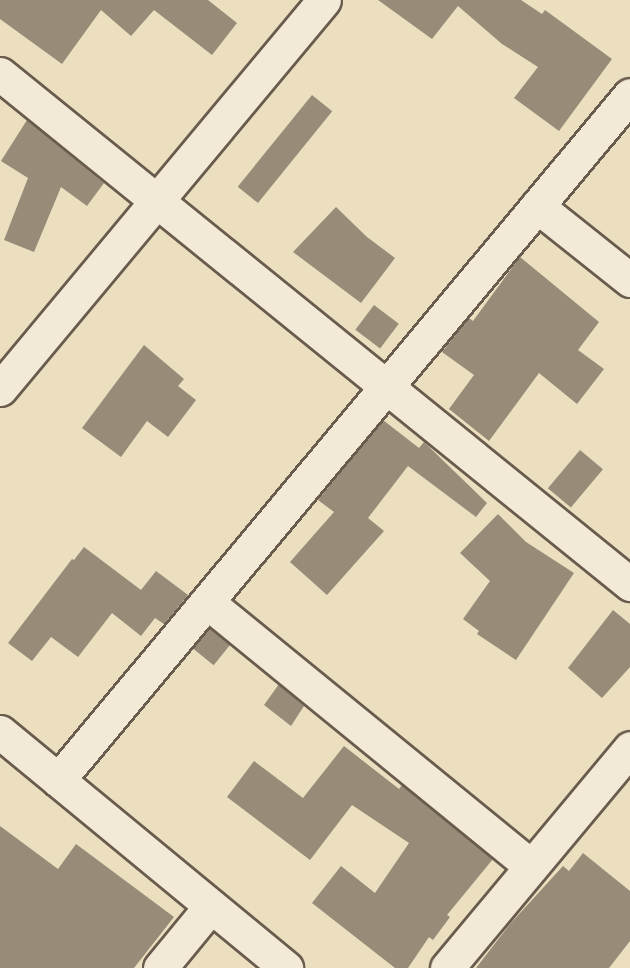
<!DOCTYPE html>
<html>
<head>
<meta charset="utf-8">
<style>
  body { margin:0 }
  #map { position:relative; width:630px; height:968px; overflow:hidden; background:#ebdfc0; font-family:"Gentium Book Plus",serif }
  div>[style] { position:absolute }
  .building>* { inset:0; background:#988b77; transform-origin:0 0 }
  .roads { filter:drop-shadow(2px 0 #695b4d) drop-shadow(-2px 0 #695b4d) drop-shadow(0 2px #695b4d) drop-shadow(0 -2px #695b4d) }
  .street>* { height:33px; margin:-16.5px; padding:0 16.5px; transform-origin:16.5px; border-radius:16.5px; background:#f2ead6 }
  span { translate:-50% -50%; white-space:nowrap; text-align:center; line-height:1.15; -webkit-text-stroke:5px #f2ead6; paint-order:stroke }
</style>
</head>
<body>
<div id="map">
  <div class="building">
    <div style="clip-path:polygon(0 0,208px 0,237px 23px,212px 55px,154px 10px,131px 36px,101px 10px,62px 64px,0 19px)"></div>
    <div style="clip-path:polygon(378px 0,521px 0,542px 14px,545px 10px,612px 59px,559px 131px,514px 98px,538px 67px,502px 44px,458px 6px,432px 39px)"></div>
    <div style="left:312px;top:95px;width:26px;height:118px;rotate:39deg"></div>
    <div style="clip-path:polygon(27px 120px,104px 183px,87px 206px,61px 187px,34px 252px,4px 240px,28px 178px,1px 161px)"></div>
    <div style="clip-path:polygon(336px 207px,367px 237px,395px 258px,361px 303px,293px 252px)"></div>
    <div style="clip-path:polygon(520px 257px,599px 322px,578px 350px,604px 369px,577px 404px,539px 373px,489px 441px,449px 409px,474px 375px,442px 352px,469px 318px,473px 321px)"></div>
    <div style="left:374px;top:305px;width:31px;height:31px;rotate:37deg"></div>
    <div style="clip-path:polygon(144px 345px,184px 379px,178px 386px,196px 400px,168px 437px,147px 421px,121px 457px,82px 428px)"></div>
    <div style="clip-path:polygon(383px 420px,419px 448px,424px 442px,487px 503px,476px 517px,408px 466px,368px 518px,384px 531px,327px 595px,290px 562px,334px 512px,318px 500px)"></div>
    <div style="left:580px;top:450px;width:30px;height:50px;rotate:40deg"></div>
    <div style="clip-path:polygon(498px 514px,526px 542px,574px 573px,516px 660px,477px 634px,479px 631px,463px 619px,490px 581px,460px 553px)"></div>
    <div style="clip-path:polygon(84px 547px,141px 590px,156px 571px,188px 595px,164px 624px,155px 618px,141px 636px,112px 613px,78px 657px,51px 637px,32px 661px,8px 643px,72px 559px,74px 560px)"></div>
    <div style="clip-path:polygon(613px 610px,630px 624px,630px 667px,602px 698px,568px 668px)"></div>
    <div style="left:209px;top:628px;width:27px;height:26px;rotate:39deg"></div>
    <div style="clip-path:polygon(279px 684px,304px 706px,291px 726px,264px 705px)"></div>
    <div style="clip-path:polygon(344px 746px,399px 789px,402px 785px,493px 859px,447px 915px,450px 917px,433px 940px,429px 937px,408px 968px,395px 968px,312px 903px,341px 866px,375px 893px,409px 843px,352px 805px,310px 860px,227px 797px,254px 761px,303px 798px)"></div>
    <div style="clip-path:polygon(0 826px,58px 869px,76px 844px,174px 917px,134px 968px,0 968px)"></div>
    <div style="clip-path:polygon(583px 853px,630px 891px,630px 941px,609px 968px,476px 968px,510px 924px,563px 866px,569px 871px)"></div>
  </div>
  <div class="roads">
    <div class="street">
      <div style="left:0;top:74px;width:811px;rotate:38.99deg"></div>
      <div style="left:537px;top:206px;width:119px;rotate:38.5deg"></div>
      <div style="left:0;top:389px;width:506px;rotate:-50.21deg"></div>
      <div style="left:207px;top:602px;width:418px;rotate:39.2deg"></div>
      <div style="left:0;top:732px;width:371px;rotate:39.5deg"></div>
      <div style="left:58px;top:780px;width:892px;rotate:-50.14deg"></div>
      <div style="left:160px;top:968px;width:80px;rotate:-50.6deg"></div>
      <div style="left:447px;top:968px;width:286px;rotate:-50.2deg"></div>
    </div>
  </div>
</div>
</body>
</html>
